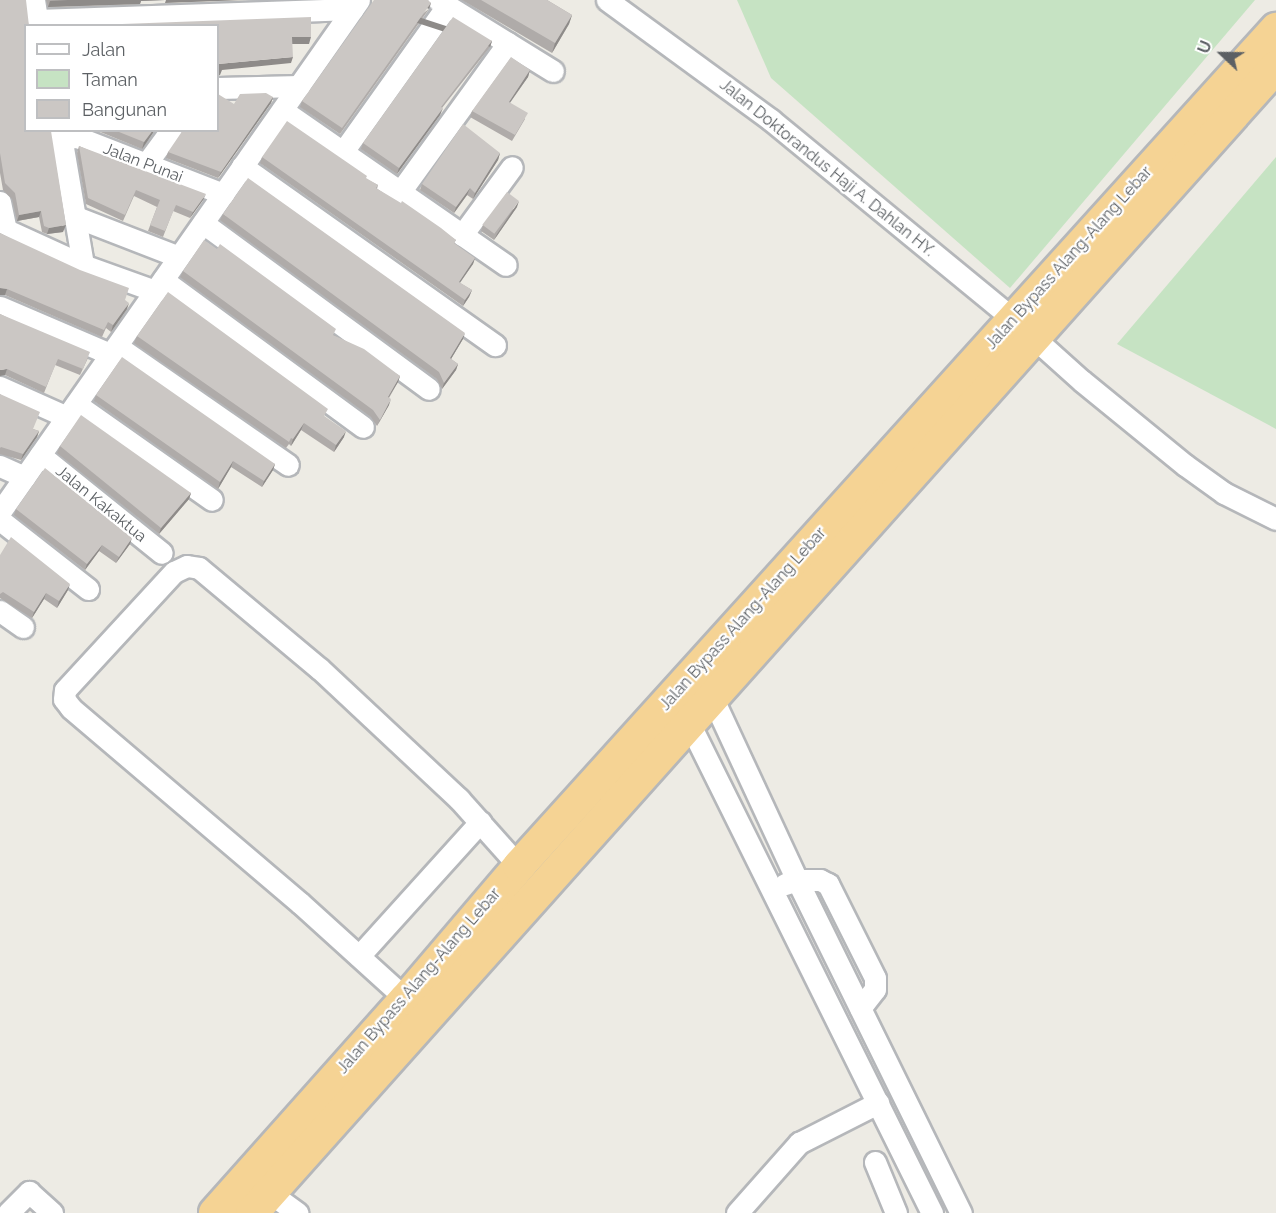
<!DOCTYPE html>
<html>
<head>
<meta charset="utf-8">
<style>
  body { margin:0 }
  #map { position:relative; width:1276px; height:1213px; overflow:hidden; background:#edebe4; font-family:Raleway,sans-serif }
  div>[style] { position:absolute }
  .green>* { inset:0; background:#c6e3c3 }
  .roads { filter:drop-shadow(2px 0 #b5b7ba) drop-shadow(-2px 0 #b5b7ba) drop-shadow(0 2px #b5b7ba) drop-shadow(0 -2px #b5b7ba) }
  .minor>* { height:21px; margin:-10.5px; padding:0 10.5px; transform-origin:10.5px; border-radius:10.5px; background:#fff }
  .highway>* { height:32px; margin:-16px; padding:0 16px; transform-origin:16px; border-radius:16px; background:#f5d394 }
  .wall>* { inset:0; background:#afaba9 }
  .shaded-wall>* { inset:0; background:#8e8b89; transform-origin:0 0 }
  .building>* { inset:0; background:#cbc7c4; transform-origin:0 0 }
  span { translate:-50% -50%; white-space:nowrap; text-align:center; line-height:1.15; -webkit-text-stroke:4.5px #fff; paint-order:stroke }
  .street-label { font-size:16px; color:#5c6064 }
  .legend { position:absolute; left:24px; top:24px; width:195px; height:108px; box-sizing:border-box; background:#fff; border:2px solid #bebfc1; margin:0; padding:8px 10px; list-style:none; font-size:18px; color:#5c6064 }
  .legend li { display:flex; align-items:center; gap:12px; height:30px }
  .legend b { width:30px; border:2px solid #bebfc1 }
  .north { position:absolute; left:1192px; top:24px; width:60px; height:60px; -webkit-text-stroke:4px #fff; paint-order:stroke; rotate:292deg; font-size:16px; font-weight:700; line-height:24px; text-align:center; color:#5c6064 }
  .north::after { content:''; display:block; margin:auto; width:21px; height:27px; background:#5c6064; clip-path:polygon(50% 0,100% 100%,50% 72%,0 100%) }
</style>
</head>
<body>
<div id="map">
  <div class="green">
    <div style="clip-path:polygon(737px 0,1255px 0,1010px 288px,771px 78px)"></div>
    <div style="clip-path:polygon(1276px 157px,1276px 429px,1117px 344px)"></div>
  </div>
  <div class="roads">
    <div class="minor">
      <div style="left:34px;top:0;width:26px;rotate:81deg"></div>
      <div style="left:438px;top:0;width:135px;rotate:31.7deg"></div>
      <div style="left:607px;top:0;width:203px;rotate:36.2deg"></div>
      <div style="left:771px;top:120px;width:313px;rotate:39.4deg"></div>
      <div style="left:37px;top:20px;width:316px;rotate:-2deg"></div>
      <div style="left:218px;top:88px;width:81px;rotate:-1.4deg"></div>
      <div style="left:282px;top:110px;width:272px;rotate:34.7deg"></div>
      <div style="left:60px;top:130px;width:137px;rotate:80.3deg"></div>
      <div style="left:62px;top:138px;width:15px;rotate:-4deg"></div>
      <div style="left:77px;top:137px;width:157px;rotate:21.3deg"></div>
      <div style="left:342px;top:153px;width:181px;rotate:-54.5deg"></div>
      <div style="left:146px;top:164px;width:42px;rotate:-53.7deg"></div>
      <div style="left:242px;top:166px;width:310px;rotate:35.3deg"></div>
      <div style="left:400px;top:192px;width:184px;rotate:-54.1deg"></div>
      <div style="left:0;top:202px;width:29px;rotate:78deg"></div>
      <div style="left:76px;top:217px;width:110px;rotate:21.2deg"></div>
      <div style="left:203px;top:223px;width:280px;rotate:36.3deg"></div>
      <div style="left:0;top:227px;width:91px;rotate:24.6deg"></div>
      <div style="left:83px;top:265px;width:77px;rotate:19.9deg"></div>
      <div style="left:462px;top:235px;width:84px;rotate:-53.7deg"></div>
      <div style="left:163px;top:280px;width:248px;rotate:36.3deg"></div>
      <div style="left:0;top:307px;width:120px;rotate:23.1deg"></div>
      <div style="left:1034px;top:338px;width:64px;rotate:41.9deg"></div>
      <div style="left:1082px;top:381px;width:133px;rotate:39.2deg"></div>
      <div style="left:1185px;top:465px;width:48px;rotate:35.7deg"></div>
      <div style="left:1224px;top:493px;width:58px;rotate:26.6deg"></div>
      <div style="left:117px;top:346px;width:208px;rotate:34.8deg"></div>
      <div style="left:0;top:387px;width:73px;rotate:24.1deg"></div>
      <div style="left:76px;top:404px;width:166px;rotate:35.2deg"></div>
      <div style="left:40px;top:455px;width:156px;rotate:38.8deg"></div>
      <div style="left:0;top:466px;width:27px;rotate:24deg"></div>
      <div style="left:0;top:512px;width:625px;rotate:-54.96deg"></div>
      <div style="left:0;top:520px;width:112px;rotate:38.1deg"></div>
      <div style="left:0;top:611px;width:28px;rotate:35deg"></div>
      <div style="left:712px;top:697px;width:202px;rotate:65.1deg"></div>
      <div style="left:797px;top:880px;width:371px;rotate:63.8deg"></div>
      <div style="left:689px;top:723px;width:547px;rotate:63.62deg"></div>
      <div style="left:785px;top:884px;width:13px;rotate:-18deg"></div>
      <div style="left:797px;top:880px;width:23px"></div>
      <div style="left:820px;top:880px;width:9px;rotate:27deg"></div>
      <div style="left:828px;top:884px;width:105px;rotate:63.4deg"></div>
      <div style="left:875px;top:978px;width:11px;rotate:90deg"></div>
      <div style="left:875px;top:989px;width:24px;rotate:128deg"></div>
      <div style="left:359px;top:956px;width:181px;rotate:-47.9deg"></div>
      <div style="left:406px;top:999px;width:143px;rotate:-137.8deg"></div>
      <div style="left:300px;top:903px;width:301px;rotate:-139.6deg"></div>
      <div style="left:71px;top:708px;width:11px;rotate:-128deg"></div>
      <div style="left:64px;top:699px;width:9px;rotate:-84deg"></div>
      <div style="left:65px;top:690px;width:161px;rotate:-47.3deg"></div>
      <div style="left:174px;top:572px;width:14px;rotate:-25deg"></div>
      <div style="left:187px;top:566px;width:12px;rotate:9deg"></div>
      <div style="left:199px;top:568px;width:158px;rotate:39.9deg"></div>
      <div style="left:320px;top:669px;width:190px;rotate:43.1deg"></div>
      <div style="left:459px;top:799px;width:90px;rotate:48.2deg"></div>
      <div style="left:875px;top:1162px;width:55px;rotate:67.6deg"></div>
      <div style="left:270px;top:1193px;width:34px;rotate:36deg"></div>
      <div style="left:8px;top:1213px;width:30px;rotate:-45deg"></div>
      <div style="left:29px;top:1192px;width:31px;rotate:42deg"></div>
      <div style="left:737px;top:1213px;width:94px;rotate:-48.5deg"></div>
      <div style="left:799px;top:1143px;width:89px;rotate:-26.9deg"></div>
    </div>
    <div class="highway">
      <div style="left:215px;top:1213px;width:287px;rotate:-48.3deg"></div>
      <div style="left:406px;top:999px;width:175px;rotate:-49.6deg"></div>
      <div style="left:519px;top:866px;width:1129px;rotate:-47.87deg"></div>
      <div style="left:252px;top:1213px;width:1537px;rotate:-48.22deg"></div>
    </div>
  </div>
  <div class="wall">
    <div style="clip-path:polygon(0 0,28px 22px,63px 232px,47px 234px,42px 232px,39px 217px,17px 221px,12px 199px,3px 190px,0 173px)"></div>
    <div style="clip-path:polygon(46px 0,165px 0,141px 1px,140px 4px,48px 7px)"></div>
    <div style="clip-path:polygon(462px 0,547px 0,572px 15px,569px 24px,552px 53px)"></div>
    <div style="clip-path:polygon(429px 9px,340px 134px,300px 107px,302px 101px)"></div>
    <div style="clip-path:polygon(492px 41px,490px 47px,442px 108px,440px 115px,397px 174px,361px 149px,363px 143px)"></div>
    <div style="clip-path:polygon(530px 70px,528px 77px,510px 103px,525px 119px,512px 141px,470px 117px,472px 111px)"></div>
    <div style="clip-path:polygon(273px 97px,271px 103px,218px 178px,166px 158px,168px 152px,234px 104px)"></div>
    <div style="clip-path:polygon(98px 130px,155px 130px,142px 149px,98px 131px)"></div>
    <div style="clip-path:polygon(79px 146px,203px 200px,190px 218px,173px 211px,163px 237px,148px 231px,157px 207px,134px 196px,123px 221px,86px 204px,77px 153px)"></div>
    <div style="clip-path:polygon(500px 153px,498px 160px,473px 199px,467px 195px,454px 213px,420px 190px,422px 184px)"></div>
    <div style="clip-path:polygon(262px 157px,366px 179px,378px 185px,377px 189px,456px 240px,454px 243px,475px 258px,473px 264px,460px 283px,472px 290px,469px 297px,463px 306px,260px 163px)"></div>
    <div style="clip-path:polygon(517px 207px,494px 240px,481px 231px,483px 225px)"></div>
    <div style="clip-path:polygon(223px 214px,463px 339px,451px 359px,458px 364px,456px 370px,442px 389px,437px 379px,220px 220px)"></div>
    <div style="clip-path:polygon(0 233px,125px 300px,127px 309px,111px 332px,106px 328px,102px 337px,5px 295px,0 295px)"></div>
    <div style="clip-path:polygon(217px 249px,334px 335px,400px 376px,398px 382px,389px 398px,389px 405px,377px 426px,371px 417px,180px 277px,183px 271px)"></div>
    <div style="clip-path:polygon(0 314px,88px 358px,80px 375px,55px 365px,44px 393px,5px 375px)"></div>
    <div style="clip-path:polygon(137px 336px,325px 417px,344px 437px,334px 452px,301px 430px,291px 446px,289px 444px,286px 448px,134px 343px)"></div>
    <div style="clip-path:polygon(0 394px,33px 429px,39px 431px,37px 437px,21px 460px,0 454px)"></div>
    <div style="clip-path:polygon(96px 395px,275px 464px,273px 470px,262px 487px,231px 467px,218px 489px,94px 401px)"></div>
    <div style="clip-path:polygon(60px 446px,191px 493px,189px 499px,159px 534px,57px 453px)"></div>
    <div style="clip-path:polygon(16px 509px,130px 544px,116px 563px,99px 551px,85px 570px,14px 515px)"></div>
    <div style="clip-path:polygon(0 555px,68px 590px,57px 608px,44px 599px,32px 618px,0 598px)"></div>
  </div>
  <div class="shaded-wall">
    <div style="clip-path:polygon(68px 0,165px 0,141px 1px,140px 4px,48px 7px,50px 1px)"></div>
    <div style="clip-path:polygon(166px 0,245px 0,165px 3px)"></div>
    <div style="left:431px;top:3px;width:6px;height:153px;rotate:108deg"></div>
    <div style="clip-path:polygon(572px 15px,569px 24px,552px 53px,555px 43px)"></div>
    <div style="clip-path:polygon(292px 37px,311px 37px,309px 44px,290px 44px)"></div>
    <div style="left:492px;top:41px;width:6px;height:83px;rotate:108deg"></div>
    <div style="clip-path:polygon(293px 57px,291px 63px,222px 70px,220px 75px,218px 76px,218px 64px)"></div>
    <div style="clip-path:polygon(530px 70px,528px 77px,506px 108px,509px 102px)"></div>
    <div style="clip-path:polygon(273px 97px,271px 103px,218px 178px,221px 172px)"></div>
    <div style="clip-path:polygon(443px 108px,440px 115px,397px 174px,399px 168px)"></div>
    <div style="clip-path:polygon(153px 130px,155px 130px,142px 149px,144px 142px)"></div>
    <div style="clip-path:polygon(500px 153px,498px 160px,473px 199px,475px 193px)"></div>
    <div style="clip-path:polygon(470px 188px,467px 195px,454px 213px,456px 207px)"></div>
    <div style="clip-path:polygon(206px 194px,203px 200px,190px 218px,193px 212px)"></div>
    <div style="clip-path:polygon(519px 201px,517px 207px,494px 240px,497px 234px)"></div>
    <div style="clip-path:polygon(41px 211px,39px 217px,17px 221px,19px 215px)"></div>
    <div style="clip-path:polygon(66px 225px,63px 232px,47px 234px,49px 228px)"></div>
    <div style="clip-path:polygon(475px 258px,473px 264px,456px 288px,459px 282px)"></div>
    <div style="clip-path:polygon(0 288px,7px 289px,5px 295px,0 295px)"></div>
    <div style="clip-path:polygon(472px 290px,469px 297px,463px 306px,465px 300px)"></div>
    <div style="clip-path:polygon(129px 303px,127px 309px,111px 332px,113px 325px)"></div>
    <div style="clip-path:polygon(465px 333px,463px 339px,448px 364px,450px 358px)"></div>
    <div style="clip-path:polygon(458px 364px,456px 370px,442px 389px,444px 383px)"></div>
    <div style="clip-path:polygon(7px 369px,5px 375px,0 376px,0 370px)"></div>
    <div style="clip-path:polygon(400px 376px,398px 382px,385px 403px,388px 397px)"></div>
    <div style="clip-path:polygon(391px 399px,389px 405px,377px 426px,380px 420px)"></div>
    <div style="clip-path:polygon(304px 423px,301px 430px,291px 446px,293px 439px)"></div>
    <div style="clip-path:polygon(39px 431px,37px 437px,21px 460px,23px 454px)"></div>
    <div style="clip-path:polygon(346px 431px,344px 437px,334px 452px,336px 445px)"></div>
    <div style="clip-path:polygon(233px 461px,231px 467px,218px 489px,220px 482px)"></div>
    <div style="clip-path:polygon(275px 464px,273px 470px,262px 487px,264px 481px)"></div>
    <div style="clip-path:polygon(191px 493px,189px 499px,159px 534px,161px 528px)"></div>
    <div style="clip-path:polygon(132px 538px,130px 544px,116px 563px,119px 557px)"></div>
    <div style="clip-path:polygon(102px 545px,99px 551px,85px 570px,87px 564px)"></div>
    <div style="clip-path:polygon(70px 584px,68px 590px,57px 608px,59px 601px)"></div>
    <div style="clip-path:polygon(46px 593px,44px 599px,32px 618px,34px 612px)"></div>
  </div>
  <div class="building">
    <div style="clip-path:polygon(0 0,26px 0,29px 26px,26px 26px,26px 130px,51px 131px,66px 225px,49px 228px,44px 226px,41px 211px,19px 215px,15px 193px,5px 183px,0 153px)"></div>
    <div style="clip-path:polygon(374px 0,428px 0,431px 3px,342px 128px,302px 101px)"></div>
    <div style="clip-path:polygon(481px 0,547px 0,572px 15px,555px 43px)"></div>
    <div style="clip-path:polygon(311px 17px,311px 37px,292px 37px,293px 57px,218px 64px,218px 26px,68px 26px)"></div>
    <div style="clip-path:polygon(453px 17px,492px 41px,441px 107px,443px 108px,399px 168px,363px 143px)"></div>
    <div style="clip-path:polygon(511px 57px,530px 70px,509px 102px,528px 113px,515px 135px,472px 111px)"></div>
    <div style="clip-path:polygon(266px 93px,273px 97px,221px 172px,168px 152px,183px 130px,218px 130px,218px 94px,234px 104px,240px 94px)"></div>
    <div style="clip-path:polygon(287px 121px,367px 176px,366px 178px,378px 185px,376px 188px,401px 203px,402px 201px,441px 228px,456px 240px,454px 243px,475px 258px,459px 282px,472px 290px,465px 300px,262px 157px)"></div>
    <div style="clip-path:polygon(463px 124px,500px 153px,475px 193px,470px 188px,456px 207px,422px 184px)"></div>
    <div style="clip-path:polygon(114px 130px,153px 130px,144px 142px)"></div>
    <div style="clip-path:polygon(79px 146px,206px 194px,193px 212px,176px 205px,165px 231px,150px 225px,160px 200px,136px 190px,125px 215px,88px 198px)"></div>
    <div style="clip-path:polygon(248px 178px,465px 333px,450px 358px,458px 364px,444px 383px,439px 372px,223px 214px)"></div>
    <div style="left:507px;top:192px;width:15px;height:41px;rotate:37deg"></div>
    <div style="clip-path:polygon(0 233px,80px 270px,129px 288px,125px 300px,129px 303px,113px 325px,108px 322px,104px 330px,7px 289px,0 288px)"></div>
    <div style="clip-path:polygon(204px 240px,217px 249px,220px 244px,336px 329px,333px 335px,364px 349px,400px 376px,388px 397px,391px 399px,380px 420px,373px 410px,183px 271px)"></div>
    <div style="clip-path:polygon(168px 292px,328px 409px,324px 416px,346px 431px,336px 445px,304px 423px,293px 439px,291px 438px,289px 442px,137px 336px)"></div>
    <div style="clip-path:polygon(0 314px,90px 352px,83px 369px,58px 359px,46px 387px,7px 369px,0 370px)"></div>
    <div style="clip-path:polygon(122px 357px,275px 464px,264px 481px,233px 461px,220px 482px,96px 395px)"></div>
    <div style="clip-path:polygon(0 394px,40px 412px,33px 429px,39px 431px,23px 454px,1px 447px,0 448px)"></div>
    <div style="clip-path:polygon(81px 415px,191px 493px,161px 528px,60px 446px)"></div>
    <div style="clip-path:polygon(45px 468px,132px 538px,119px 557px,102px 545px,87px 564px,16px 509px)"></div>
    <div style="clip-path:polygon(11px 537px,70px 584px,59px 601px,46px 593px,34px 612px,3px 592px,0 594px,0 555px)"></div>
  </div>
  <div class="street-label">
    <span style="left:143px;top:163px;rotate:21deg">Jalan Punai</span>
    <span style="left:827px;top:168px;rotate:39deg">Jalan Doktorandus Haji A. Dahlan HY.</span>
    <span style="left:1069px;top:258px;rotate:-48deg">Jalan Bypass Alang-Alang Lebar</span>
    <span style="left:101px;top:504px;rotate:39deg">Jalan Kakaktua</span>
    <span style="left:743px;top:619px;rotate:-48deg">Jalan Bypass Alang-Alang Lebar</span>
    <span style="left:419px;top:981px;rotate:-49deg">Jalan Bypass Alang-Alang Lebar</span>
  </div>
  <ul class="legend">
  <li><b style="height:8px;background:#fff"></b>Jalan</li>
  <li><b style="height:16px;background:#c6e3c3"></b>Taman</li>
  <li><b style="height:16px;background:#cbc7c4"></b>Bangunan</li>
  </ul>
  <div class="north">U</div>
</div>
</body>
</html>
